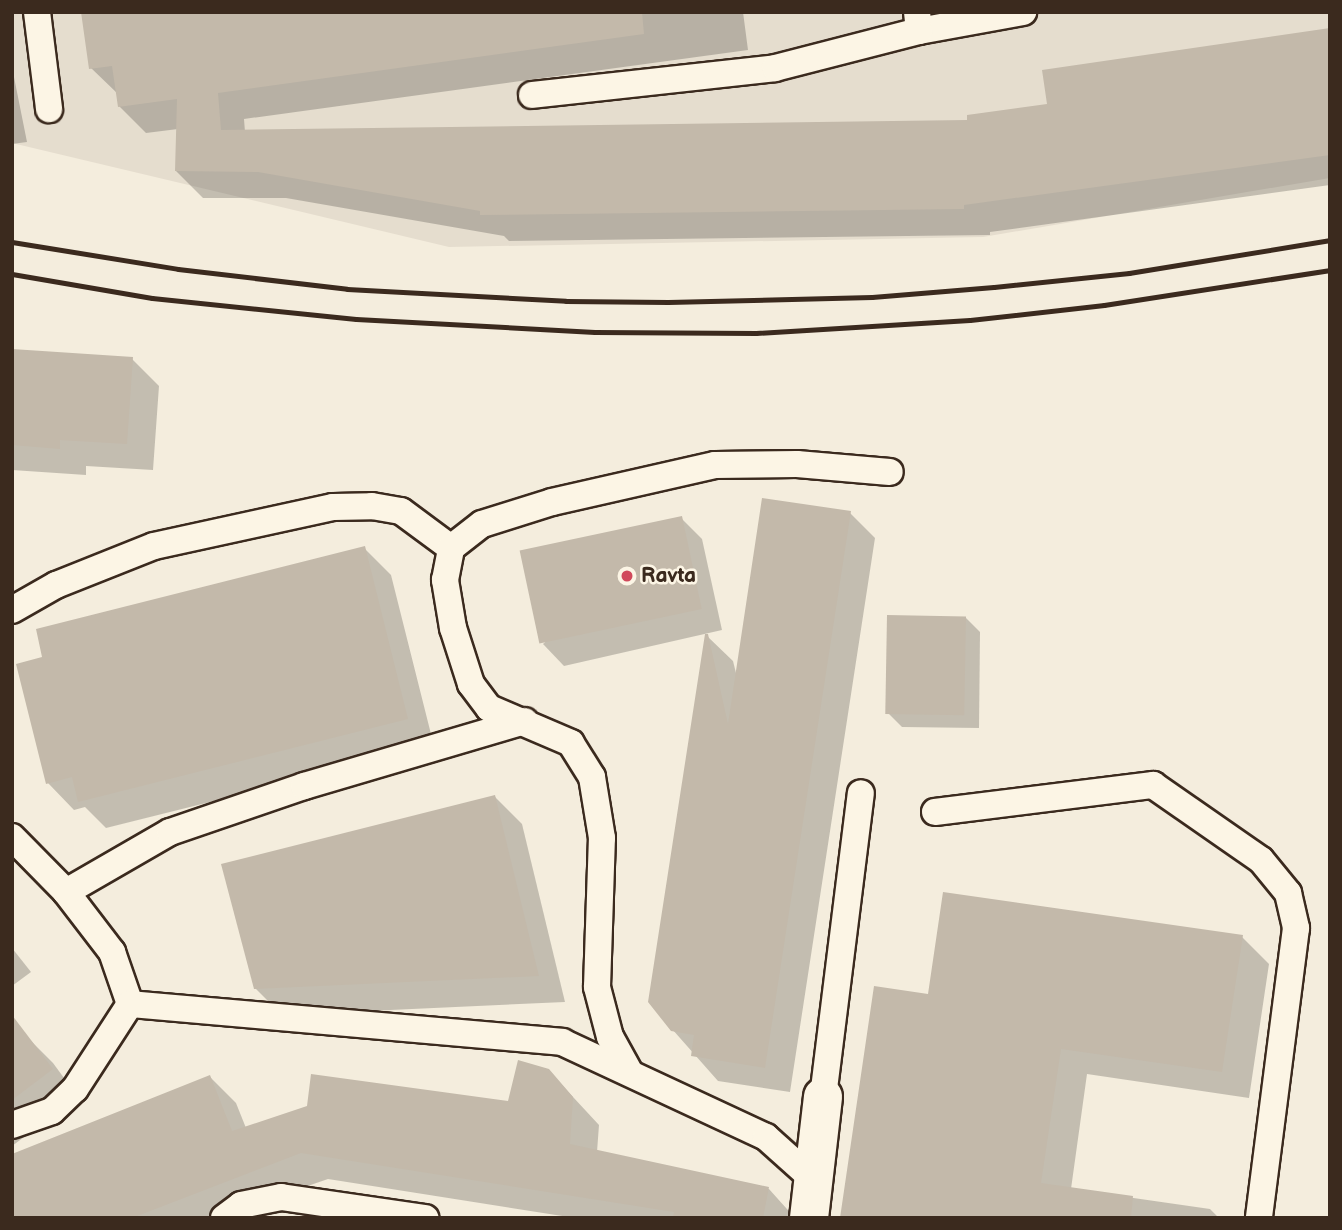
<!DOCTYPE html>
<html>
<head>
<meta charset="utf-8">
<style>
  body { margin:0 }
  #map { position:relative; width:1342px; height:1230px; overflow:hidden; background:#f4eddd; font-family:"Balsamiq Sans",sans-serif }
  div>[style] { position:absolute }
  .built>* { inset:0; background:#e5ddce }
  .shadow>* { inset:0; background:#0003 }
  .building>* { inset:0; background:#c3b9aa; transform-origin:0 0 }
  .roads { filter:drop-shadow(2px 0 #3b2a1e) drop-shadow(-2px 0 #3b2a1e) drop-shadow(0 2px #3b2a1e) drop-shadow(0 -2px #3b2a1e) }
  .lane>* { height:26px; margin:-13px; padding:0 13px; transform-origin:13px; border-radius:13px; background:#fcf5e5 }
  .street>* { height:38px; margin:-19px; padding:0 19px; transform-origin:19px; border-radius:19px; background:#fcf5e5 }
  .rail>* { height:5px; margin:-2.5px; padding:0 2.5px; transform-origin:2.5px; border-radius:2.5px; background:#3b2a1e }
  .dots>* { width:19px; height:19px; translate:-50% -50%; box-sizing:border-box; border:4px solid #fcf5e5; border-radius:50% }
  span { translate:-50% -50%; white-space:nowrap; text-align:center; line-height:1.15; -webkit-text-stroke:5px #fcf5e5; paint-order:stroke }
  .poi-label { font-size:21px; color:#3b2a1e; font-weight:700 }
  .left { translate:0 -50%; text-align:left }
  .frame { position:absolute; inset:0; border:14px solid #3b2a1e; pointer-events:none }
</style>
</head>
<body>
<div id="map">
  <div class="built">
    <div style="clip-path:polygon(12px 12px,1330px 12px,1330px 178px,983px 237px,449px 247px,12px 143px)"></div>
  </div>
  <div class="shadow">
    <div style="clip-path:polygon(83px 12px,743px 12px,748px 50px,244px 119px,245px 132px,969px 122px,1049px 106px,1330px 30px,1330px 185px,990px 232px,990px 235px,509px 241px,504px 236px,286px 198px,203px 198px,176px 171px,178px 129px,146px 133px,119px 106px,118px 94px,91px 68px)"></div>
    <div style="clip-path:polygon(12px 67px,27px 142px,12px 144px)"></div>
    <div style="clip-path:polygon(12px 351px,132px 359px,159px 386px,153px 470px,86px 466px,86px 475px,12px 470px)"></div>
    <div style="clip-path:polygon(850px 513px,875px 538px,790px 1092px,718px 1081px,672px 1029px,707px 636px,733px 661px,737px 677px)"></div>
    <div style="clip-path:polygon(681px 518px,702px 539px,722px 630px,564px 666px,543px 644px)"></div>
    <div style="clip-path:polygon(364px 548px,391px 575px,434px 746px,106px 828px,85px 807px,74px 810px,48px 783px)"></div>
    <div style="clip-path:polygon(965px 617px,980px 632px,979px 728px,902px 727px,888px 713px)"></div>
    <div style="clip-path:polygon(495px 797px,522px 824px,565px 1002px,282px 1015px,255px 988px)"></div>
    <div style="clip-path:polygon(1242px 937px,1269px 964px,1249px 1098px,1087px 1074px,1071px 1189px,1210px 1209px,1219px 1218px,842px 1218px,930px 996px)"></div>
    <div style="clip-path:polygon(12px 948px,31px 972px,12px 986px)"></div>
    <div style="clip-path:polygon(26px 1036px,53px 1063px,78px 1097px,12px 1146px,12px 1046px)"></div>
    <div style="clip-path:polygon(548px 1070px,599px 1125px,597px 1152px,769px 1189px,795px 1218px,575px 1218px,328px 1179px,215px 1218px,12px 1218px,210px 1077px,236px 1103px,246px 1128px,509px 1103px)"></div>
  </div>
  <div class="building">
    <div style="clip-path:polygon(81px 12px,642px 12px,644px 34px,218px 93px,221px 130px,967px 120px,967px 115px,1047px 104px,1042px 70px,1330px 28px,1330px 155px,964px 205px,964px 209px,480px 215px,480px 211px,258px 172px,175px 171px,177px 99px,118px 107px,112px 66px,89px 69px)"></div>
    <div style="clip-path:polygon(12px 349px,133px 357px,127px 444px,60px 440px,60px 449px,12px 445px)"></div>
    <div style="clip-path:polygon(762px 498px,851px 511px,765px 1068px,691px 1056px,694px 1035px,671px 1031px,648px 1002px,705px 634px,708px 634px,728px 724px)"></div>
    <div style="left:682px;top:516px;width:95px;height:166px;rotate:78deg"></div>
    <div style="clip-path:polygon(365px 546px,408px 719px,78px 802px,72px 777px,46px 784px,16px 664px,42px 657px,36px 629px)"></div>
    <div style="left:887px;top:615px;width:79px;height:99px;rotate:1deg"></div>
    <div style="clip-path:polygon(495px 795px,539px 976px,254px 989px,221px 864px)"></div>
    <div style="clip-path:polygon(943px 892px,1243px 935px,1222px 1072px,1061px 1049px,1041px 1183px,1133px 1196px,1131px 1218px,840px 1218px,874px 986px,928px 994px)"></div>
    <div style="clip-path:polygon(12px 1015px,53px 1069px,12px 1100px)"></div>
    <div style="clip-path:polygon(518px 1060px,549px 1069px,573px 1097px,570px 1144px,769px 1187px,763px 1218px,673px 1218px,674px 1212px,301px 1153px,132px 1218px,12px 1218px,12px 1154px,210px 1075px,232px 1131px,307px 1106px,311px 1074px,508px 1101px)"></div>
  </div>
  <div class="roads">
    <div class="lane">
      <div style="left:37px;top:12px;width:98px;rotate:82.9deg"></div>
      <div style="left:917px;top:12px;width:19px;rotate:84deg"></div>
      <div style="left:919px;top:31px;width:106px;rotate:-10.4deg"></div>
      <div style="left:532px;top:95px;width:244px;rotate:-6.3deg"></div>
      <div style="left:775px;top:68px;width:149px;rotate:-14.4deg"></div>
      <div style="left:12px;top:610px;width:51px;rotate:-29.6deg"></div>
      <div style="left:56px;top:585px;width:105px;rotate:-21.7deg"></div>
      <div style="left:154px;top:546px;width:183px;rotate:-12.3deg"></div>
      <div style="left:333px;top:507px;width:39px;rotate:-1deg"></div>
      <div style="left:372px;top:506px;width:29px;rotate:10deg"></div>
      <div style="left:401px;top:511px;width:62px;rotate:36.5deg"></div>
      <div style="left:935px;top:812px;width:220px;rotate:-7.1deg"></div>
      <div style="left:1153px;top:785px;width:131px;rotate:34.8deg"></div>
      <div style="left:1261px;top:860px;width:43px;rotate:50.7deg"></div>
      <div style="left:1288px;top:893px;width:36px;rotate:77deg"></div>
      <div style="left:1296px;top:928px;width:292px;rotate:97.3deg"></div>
      <div style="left:12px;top:837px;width:77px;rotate:45.5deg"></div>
      <div style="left:66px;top:892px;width:76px;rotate:52.5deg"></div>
      <div style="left:112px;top:952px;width:55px;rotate:70.9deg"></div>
      <div style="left:66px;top:892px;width:120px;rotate:-30deg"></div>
      <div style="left:170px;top:832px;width:142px;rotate:-18.9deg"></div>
      <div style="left:304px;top:786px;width:230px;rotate:-16.4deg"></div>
      <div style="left:130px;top:1004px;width:434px;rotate:5deg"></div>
      <div style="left:562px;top:1042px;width:225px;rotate:25deg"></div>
      <div style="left:766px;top:1137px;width:64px;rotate:41.9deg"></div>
      <div style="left:629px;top:1071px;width:39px;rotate:-119deg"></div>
      <div style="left:610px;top:1037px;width:52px;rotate:-104.6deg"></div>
      <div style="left:597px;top:987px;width:149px;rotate:-88.1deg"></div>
      <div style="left:602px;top:838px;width:62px;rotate:-99.3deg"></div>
      <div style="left:592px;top:777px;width:40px;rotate:-122deg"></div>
      <div style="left:571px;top:743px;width:89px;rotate:-156.9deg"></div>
      <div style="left:489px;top:708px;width:30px;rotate:-127deg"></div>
      <div style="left:471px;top:684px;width:59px;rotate:-107.8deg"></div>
      <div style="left:453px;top:628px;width:49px;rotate:-99.5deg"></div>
      <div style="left:445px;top:580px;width:33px;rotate:-79deg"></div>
      <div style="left:451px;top:548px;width:39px;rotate:-38deg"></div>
      <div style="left:482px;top:524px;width:73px;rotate:-17.4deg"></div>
      <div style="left:552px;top:502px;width:167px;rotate:-12.8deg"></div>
      <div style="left:715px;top:465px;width:82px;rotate:-0.7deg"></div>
      <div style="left:797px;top:464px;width:93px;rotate:4.9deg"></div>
      <div style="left:823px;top:1097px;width:306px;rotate:-82.9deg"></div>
      <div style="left:12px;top:1125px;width:42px;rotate:-19.3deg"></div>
      <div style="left:52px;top:1111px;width:32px;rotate:-44deg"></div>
      <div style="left:75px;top:1089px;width:101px;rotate:-57.1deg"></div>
      <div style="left:224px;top:1218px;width:21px;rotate:-37deg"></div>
      <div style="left:241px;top:1205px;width:41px;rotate:-11.3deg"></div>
      <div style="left:281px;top:1197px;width:146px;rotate:8.3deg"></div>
    </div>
    <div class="street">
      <div style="left:809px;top:1218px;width:122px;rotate:-83.4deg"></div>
    </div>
  </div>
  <div class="rail">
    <div style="left:12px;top:242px;width:168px;rotate:9.2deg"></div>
    <div style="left:178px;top:269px;width:170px;rotate:6.7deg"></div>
    <div style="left:347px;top:289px;width:219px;rotate:3.1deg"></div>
    <div style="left:566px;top:301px;width:102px;rotate:0.6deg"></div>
    <div style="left:668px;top:302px;width:204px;rotate:-1.4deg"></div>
    <div style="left:872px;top:297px;width:122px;rotate:-4.7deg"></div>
    <div style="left:994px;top:287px;width:136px;rotate:-5.9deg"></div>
    <div style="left:1129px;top:273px;width:204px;rotate:-9.3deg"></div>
    <div style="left:12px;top:274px;width:142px;rotate:9.7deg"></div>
    <div style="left:152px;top:298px;width:205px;rotate:5.9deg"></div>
    <div style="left:356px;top:319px;width:239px;rotate:3.1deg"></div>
    <div style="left:595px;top:332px;width:161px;rotate:0.4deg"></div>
    <div style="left:756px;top:333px;width:214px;rotate:-3.5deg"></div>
    <div style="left:970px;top:320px;width:135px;rotate:-6.4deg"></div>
    <div style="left:1104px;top:305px;width:229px;rotate:-8.8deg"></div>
  </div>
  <div class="dots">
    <div style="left:627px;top:576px;background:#d1495b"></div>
  </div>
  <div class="poi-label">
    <span class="left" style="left:641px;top:576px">Ravta</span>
  </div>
  <div class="frame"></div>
</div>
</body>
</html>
